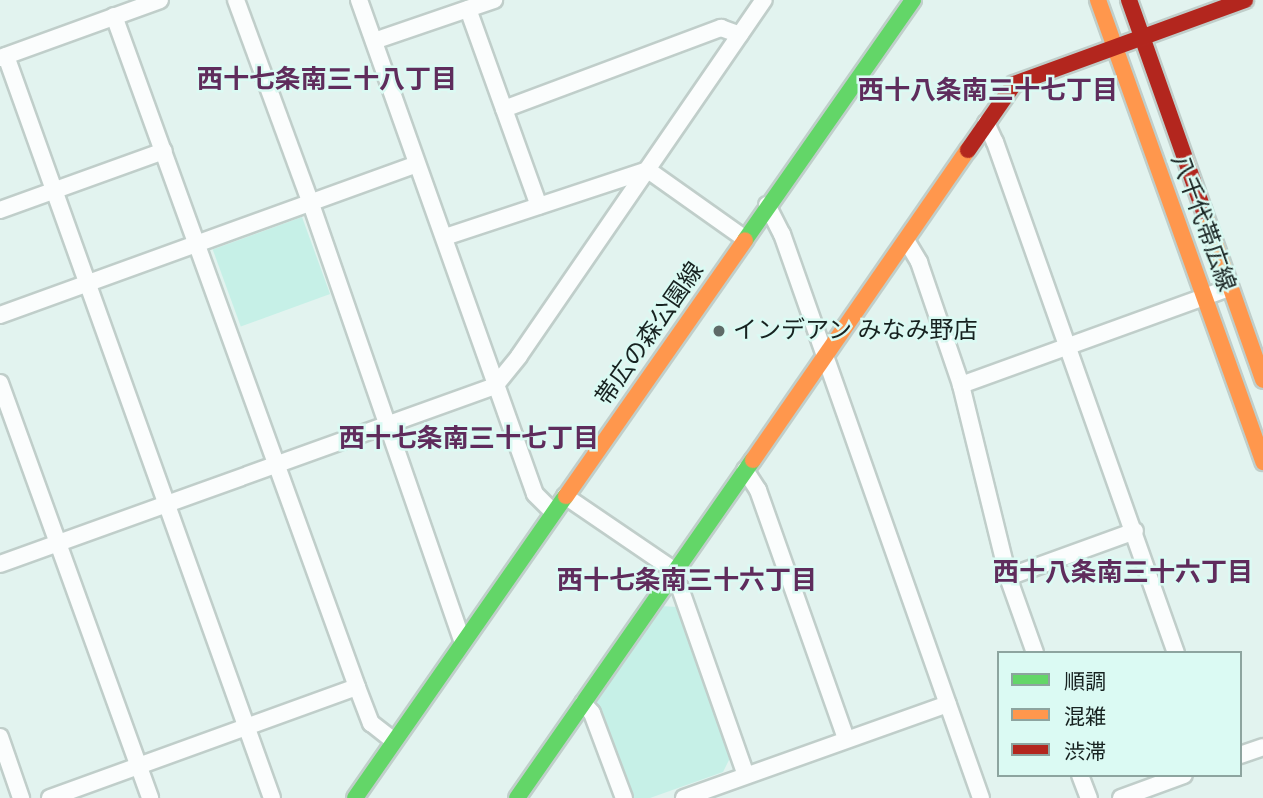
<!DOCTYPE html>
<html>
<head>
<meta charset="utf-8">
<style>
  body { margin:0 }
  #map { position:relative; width:1263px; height:798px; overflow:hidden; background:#e2f3ef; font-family:"Roboto Condensed","Noto Sans JP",sans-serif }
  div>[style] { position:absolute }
  .green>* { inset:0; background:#c6f0e7; transform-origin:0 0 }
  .roads { filter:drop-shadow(2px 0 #c0ceca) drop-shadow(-2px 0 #c0ceca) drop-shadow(0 2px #c0ceca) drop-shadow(0 -2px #c0ceca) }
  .street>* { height:16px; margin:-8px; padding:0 8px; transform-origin:8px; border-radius:8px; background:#fbfdfd }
  .fast>* { height:16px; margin:-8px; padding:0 8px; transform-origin:8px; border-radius:8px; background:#63d668 }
  .slow>* { height:16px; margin:-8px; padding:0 8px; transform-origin:8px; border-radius:8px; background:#ff974d }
  .jam>* { height:16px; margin:-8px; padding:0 8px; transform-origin:8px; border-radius:8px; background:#b3261e }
  .dots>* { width:19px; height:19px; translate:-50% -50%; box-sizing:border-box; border:4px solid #dbfaf3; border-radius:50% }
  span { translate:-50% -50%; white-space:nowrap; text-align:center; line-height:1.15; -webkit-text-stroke:5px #dbfaf3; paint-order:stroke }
  .street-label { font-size:24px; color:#172220 }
  .poi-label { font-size:24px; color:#172220 }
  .left { translate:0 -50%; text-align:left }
  .neighbourhood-label { font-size:26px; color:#5f2c5c; font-weight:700 }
  .legend { position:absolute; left:997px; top:651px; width:245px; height:126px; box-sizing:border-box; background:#dbfaf3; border:2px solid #8da49f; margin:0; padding:9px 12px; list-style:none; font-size:21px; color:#172220 }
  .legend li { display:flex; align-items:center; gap:14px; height:35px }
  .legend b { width:35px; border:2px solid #8da49f }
</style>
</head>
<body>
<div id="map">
  <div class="green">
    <div style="left:302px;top:217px;width:82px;height:95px;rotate:70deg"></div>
    <div style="clip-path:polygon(661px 606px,677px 607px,730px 758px,723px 772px,650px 798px,634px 798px,595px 701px)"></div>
  </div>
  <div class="roads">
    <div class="street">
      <div style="left:236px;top:0;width:214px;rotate:69.8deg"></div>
      <div style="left:310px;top:201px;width:467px;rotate:70.9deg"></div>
      <div style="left:359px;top:0;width:524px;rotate:70.39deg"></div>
      <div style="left:535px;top:494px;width:25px;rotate:45deg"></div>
      <div style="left:468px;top:9px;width:209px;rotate:70.2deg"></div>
      <div style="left:114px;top:16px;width:714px;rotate:70.09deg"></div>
      <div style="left:357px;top:687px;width:39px;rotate:69deg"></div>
      <div style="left:371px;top:723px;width:29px;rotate:38deg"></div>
      <div style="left:374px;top:41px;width:127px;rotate:-18.9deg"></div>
      <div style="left:6px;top:56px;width:788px;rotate:70.28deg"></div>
      <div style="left:0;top:58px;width:170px;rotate:-19.9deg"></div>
      <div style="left:504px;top:109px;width:232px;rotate:-20.5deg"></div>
      <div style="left:721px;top:28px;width:20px;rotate:20deg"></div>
      <div style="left:986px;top:123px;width:21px;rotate:65deg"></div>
      <div style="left:995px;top:142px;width:542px;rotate:70.5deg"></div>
      <div style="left:767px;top:205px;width:33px;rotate:63deg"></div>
      <div style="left:782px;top:234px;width:598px;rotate:70.57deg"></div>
      <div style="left:0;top:210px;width:174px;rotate:-19.8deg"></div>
      <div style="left:445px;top:237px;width:214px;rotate:-18.3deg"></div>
      <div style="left:648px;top:170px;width:118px;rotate:35.3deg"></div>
      <div style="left:906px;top:240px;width:26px;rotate:59deg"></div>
      <div style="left:919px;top:262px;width:130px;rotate:71.1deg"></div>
      <div style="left:961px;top:385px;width:198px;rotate:76.2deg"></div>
      <div style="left:1008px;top:577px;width:81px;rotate:70.4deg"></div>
      <div style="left:0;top:315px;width:443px;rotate:-19.9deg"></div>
      <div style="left:0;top:383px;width:441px;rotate:70.1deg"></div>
      <div style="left:961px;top:385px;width:285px;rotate:-19.9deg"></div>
      <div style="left:745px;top:470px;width:24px;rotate:57deg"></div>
      <div style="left:758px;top:490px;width:264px;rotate:70.5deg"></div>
      <div style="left:565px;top:496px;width:133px;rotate:34.3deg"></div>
      <div style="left:0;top:564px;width:526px;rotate:-19.78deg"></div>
      <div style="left:495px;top:386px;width:38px;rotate:-51deg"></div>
      <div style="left:519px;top:356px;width:432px;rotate:-55.5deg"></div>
      <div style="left:1008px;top:577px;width:135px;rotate:-19.9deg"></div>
      <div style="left:669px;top:580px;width:14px;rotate:36deg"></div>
      <div style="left:680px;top:588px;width:198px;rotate:70.6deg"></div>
      <div style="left:583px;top:703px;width:13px;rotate:48deg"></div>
      <div style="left:592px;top:713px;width:91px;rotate:69.4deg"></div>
      <div style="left:0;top:737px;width:65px;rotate:71deg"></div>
      <div style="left:1240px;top:755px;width:24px;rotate:-19deg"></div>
      <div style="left:1080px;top:775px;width:25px;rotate:69deg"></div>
      <div style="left:50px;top:798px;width:326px;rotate:-19.9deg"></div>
      <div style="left:684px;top:798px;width:280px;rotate:-19.6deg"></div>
      <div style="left:1121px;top:798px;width:67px;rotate:-20.1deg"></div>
    </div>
    <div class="fast">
      <div style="left:745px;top:240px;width:293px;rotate:-55deg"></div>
      <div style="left:355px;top:798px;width:368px;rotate:-55.1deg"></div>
      <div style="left:517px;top:798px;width:412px;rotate:-55.1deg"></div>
    </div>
    <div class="slow">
      <div style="left:1098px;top:0;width:491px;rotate:70.3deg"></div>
      <div style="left:1204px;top:212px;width:178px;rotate:70.6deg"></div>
      <div style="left:753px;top:460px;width:377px;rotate:-55.3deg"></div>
      <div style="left:566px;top:496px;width:312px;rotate:-55deg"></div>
    </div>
    <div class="jam">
      <div style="left:1129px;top:0;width:225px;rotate:70.5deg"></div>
      <div style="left:968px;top:150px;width:80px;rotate:-55.1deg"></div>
      <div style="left:1014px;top:84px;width:246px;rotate:-20deg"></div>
    </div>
  </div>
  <div class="dots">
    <div style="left:719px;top:331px;background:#5e6b68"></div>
  </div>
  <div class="street-label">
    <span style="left:1203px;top:223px;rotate:70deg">八千代帯広線</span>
    <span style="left:650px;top:334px;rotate:-55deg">帯広の森公園線</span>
  </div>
  <div class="poi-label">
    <span class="left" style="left:733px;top:331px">インデアン みなみ野店</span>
  </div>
  <div class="neighbourhood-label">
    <span style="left:327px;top:80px">西十七条南三十八丁目</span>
    <span style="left:988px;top:91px">西十八条南三十七丁目</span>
    <span style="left:469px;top:439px">西十七条南三十七丁目</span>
    <span style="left:1123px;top:573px">西十八条南三十六丁目</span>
    <span style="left:687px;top:581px">西十七条南三十六丁目</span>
  </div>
  <ul class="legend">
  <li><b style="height:9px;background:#63d668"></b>順調</li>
  <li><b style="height:9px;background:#ff974d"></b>混雑</li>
  <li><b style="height:9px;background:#b3261e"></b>渋滞</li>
  </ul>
</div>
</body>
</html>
